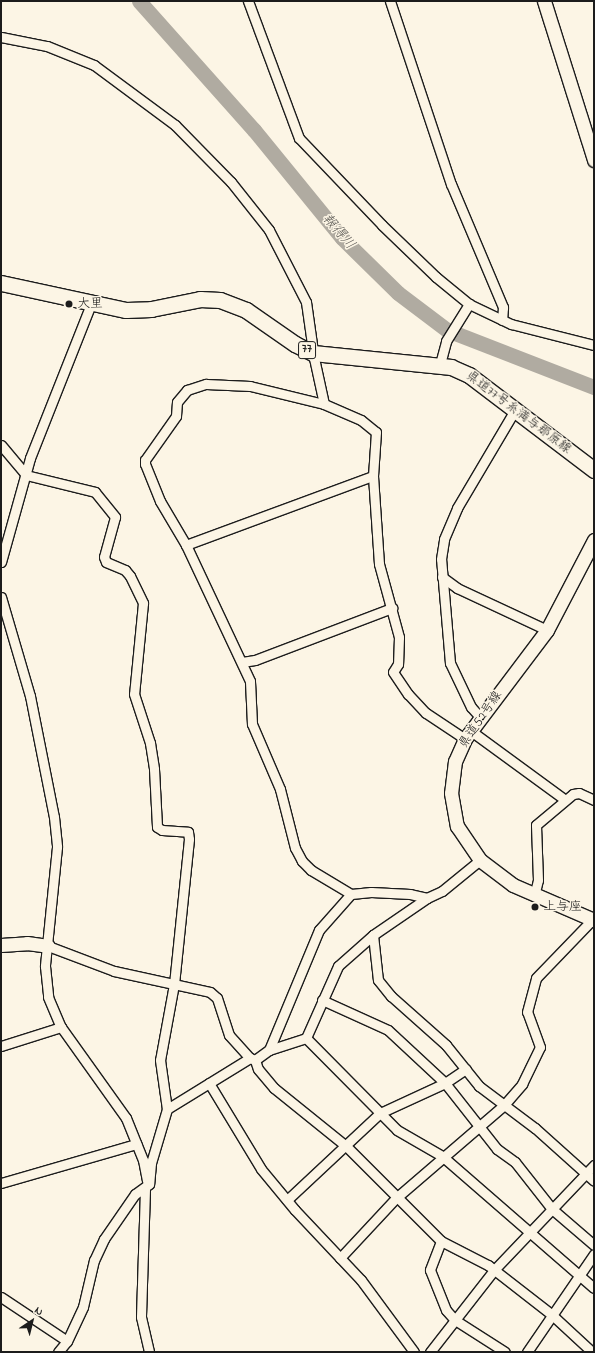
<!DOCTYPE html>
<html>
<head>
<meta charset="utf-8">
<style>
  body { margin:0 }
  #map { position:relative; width:595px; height:1353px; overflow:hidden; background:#fcf5e5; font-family:"Indie Flower","Klee One",sans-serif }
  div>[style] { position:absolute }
  .river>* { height:15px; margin:-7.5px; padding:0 7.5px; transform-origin:7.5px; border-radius:7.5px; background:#b0aba1 }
  .roads { filter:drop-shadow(1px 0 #1c1c1c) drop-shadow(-1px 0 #1c1c1c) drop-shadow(0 1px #1c1c1c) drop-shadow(0 -1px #1c1c1c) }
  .street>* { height:9px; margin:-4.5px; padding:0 4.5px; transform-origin:4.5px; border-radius:4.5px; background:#fcf5e5 }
  .secondary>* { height:13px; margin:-6.5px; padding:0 6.5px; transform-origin:6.5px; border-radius:6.5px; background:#fcf5e5 }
  .primary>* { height:15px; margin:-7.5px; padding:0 7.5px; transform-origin:7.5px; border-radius:7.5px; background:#fcf5e5 }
  .dots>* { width:11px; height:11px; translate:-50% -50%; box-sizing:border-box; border:2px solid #fcf5e5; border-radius:50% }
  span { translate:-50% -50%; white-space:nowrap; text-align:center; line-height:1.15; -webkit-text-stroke:3px #fcf5e5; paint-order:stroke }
  .shield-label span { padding:1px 3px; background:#fcf5e5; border:1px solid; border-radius:3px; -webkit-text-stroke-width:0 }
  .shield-label { font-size:12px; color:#1c1c1c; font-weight:700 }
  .poi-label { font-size:13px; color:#1c1c1c }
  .left { translate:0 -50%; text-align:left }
  .street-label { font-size:13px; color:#1c1c1c }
  .water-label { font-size:14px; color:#575551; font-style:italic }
  .frame { position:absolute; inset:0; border:2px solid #1c1c1c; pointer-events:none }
  .north { position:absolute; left:12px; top:1301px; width:40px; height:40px; -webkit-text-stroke:3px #fcf5e5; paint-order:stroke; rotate:35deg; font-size:11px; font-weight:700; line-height:16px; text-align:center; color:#1c1c1c }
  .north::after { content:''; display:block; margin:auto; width:14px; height:18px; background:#1c1c1c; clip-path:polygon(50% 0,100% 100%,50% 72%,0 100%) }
</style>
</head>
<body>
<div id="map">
  <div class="river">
    <div style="left:139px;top:1px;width:173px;rotate:48.3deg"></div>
    <div style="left:254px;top:130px;width:139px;rotate:50.8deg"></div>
    <div style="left:342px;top:238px;width:78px;rotate:44.5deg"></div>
    <div style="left:398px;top:293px;width:61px;rotate:37.1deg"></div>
    <div style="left:447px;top:330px;width:158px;rotate:21.2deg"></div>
  </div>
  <div class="roads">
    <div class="street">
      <div style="left:248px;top:1px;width:146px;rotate:69.6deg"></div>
      <div style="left:299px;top:138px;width:120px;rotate:46.3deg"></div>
      <div style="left:382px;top:225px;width:75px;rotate:43.9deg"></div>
      <div style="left:436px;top:277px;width:43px;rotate:39.3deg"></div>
      <div style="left:469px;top:304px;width:47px;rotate:25.5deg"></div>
      <div style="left:511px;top:324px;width:86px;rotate:14.2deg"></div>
      <div style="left:390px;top:1px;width:193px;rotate:71.6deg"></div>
      <div style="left:451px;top:184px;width:134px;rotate:67.1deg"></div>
      <div style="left:503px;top:307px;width:13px;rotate:94deg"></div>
      <div style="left:1px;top:37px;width:47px;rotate:11.1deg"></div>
      <div style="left:47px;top:46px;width:51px;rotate:22deg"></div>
      <div style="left:94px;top:65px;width:101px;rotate:36.5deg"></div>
      <div style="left:175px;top:125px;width:80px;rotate:45.5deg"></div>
      <div style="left:231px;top:182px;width:61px;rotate:51.6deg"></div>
      <div style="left:269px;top:230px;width:81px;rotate:62.8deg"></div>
      <div style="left:306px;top:302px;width:57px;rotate:81.9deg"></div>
      <div style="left:314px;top:358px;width:47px;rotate:77.7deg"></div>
      <div style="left:440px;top:364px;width:24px;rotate:-75deg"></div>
      <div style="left:446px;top:341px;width:44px;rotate:-58.1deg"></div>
      <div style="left:1px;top:445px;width:39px;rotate:50deg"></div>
      <div style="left:26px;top:475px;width:71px;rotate:13.8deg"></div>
      <div style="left:95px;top:492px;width:32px;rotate:51deg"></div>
      <div style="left:115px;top:517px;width:41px;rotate:105.4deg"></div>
      <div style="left:104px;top:557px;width:5px;rotate:68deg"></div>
      <div style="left:106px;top:562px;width:21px;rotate:23deg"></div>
      <div style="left:125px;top:570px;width:8px;rotate:50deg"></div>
      <div style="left:130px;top:576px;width:30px;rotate:64deg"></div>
      <div style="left:143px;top:603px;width:91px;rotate:95.6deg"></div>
      <div style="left:134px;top:694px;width:52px;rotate:71.9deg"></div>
      <div style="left:150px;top:743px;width:26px;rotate:81deg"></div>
      <div style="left:154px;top:769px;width:58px;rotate:87deg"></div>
      <div style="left:157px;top:827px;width:6px;rotate:31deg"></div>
      <div style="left:162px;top:830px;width:26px;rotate:4deg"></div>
      <div style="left:188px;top:832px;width:7px;rotate:82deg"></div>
      <div style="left:189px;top:839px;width:146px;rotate:95.9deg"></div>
      <div style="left:174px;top:984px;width:77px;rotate:100.4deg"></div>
      <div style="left:160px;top:1060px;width:49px;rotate:81.9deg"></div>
      <div style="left:167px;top:1109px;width:56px;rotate:106.5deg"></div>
      <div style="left:151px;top:1163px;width:21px;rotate:95deg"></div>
      <div style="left:149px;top:1184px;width:17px;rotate:144deg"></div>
      <div style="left:135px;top:1194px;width:55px;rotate:124.6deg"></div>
      <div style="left:104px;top:1239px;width:23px;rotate:115deg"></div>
      <div style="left:94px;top:1260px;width:48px;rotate:103.2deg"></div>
      <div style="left:83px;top:1307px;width:38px;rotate:115deg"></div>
      <div style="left:67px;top:1341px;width:14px;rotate:129deg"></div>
      <div style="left:186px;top:545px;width:199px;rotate:-20.3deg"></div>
      <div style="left:1px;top:562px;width:108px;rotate:-74.4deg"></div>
      <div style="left:30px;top:458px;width:166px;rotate:-68.4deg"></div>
      <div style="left:442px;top:577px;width:19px;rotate:36deg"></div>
      <div style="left:457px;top:588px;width:99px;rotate:25deg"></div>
      <div style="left:1px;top:597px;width:103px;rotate:73.7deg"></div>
      <div style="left:30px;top:696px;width:123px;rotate:78.8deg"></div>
      <div style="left:54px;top:817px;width:30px;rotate:84deg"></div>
      <div style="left:57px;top:847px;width:120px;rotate:95.8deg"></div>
      <div style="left:45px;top:966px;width:31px;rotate:84deg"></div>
      <div style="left:48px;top:997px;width:33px;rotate:67deg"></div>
      <div style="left:61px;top:1027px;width:112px;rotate:54.5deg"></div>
      <div style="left:126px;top:1118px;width:45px;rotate:68deg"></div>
      <div style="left:143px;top:1160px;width:21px;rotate:79deg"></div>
      <div style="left:242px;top:662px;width:13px;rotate:-9deg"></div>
      <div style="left:255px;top:660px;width:147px;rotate:-20.8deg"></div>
      <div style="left:480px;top:717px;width:13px;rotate:-132deg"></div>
      <div style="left:471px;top:707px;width:49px;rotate:-115.5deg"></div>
      <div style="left:450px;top:663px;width:104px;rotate:-94.9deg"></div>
      <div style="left:441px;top:559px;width:20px;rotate:-81deg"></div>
      <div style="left:444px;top:539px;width:34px;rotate:-67deg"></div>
      <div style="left:457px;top:508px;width:114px;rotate:-59.4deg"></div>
      <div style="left:471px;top:731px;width:115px;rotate:36.2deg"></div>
      <div style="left:480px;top:860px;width:49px;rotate:140.8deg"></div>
      <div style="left:442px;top:891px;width:17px;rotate:155deg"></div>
      <div style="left:427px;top:898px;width:65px;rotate:145.6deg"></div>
      <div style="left:373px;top:935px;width:45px;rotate:83.7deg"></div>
      <div style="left:378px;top:980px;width:21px;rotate:51deg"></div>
      <div style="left:391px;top:996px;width:74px;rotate:41.7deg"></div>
      <div style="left:446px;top:1045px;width:53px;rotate:51.2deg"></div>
      <div style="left:479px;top:1086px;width:70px;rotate:36.9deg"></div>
      <div style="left:535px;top:1128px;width:79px;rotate:41.9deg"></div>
      <div style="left:534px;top:896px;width:16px;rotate:-76deg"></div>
      <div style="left:538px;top:880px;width:55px;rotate:-92.1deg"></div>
      <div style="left:536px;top:825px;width:48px;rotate:-40deg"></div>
      <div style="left:573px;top:794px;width:6px;rotate:-9deg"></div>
      <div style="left:579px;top:793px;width:17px;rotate:25deg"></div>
      <div style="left:427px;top:898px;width:17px;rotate:-167deg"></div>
      <div style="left:410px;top:894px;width:39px;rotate:-177deg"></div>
      <div style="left:371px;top:892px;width:20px;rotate:174deg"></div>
      <div style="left:351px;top:894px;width:47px;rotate:-149deg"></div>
      <div style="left:311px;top:870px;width:13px;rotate:-135deg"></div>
      <div style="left:302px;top:861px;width:15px;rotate:-118deg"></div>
      <div style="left:295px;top:848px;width:61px;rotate:-104.3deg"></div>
      <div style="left:280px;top:789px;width:71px;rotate:-113.3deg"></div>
      <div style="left:252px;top:724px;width:43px;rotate:-92.7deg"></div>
      <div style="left:250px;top:681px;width:150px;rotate:-115.2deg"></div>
      <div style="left:186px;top:545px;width:51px;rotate:-120.6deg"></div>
      <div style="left:160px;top:501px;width:40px;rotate:-112deg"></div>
      <div style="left:145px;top:464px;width:4px;rotate:-90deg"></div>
      <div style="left:145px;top:460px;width:54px;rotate:-54.8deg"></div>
      <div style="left:176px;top:416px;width:14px;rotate:-86deg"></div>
      <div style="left:177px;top:402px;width:16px;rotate:-50deg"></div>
      <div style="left:187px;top:390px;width:20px;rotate:-18deg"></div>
      <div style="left:206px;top:384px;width:44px;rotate:2.6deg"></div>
      <div style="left:250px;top:386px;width:76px;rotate:13.7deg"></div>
      <div style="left:324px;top:404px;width:40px;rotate:23.4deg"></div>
      <div style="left:361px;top:420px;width:19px;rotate:39deg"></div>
      <div style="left:376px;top:432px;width:44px;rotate:93.9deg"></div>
      <div style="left:373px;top:476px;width:88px;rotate:86.1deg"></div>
      <div style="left:379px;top:564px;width:76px;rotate:74.7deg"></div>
      <div style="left:399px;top:637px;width:27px;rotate:92deg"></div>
      <div style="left:398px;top:664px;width:9px;rotate:122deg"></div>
      <div style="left:393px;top:672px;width:27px;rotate:56deg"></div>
      <div style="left:408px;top:694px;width:26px;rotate:47deg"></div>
      <div style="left:426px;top:713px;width:47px;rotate:33.7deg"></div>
      <div style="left:48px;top:946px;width:71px;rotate:20.7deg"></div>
      <div style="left:114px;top:971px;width:98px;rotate:12.3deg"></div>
      <div style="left:210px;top:992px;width:9px;rotate:41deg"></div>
      <div style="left:217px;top:998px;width:39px;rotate:72deg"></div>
      <div style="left:229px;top:1035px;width:31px;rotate:48deg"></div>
      <div style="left:250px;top:1058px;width:5px;rotate:22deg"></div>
      <div style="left:255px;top:1060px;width:17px;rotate:-36deg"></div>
      <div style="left:269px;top:1050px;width:130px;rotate:-67.4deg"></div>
      <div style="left:319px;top:930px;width:48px;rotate:-48.4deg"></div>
      <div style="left:322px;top:1000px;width:72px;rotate:24.4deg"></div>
      <div style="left:388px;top:1030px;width:78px;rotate:42.9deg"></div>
      <div style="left:445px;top:1083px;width:84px;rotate:51.8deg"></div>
      <div style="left:497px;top:1149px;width:22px;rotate:36deg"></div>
      <div style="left:515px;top:1162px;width:60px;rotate:51.8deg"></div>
      <div style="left:552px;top:1209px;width:55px;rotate:40.6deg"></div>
      <div style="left:306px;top:1038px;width:129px;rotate:45.3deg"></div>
      <div style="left:397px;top:1130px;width:52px;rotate:30deg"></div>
      <div style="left:442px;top:1156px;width:201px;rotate:41deg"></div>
      <div style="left:1px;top:1046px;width:63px;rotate:-17.6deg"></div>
      <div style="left:269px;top:1050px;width:39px;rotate:-18deg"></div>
      <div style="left:306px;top:1038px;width:79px;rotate:-66deg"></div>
      <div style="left:338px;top:966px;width:47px;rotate:-41.5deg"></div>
      <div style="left:255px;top:1060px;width:9px;rotate:72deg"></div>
      <div style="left:258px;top:1069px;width:25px;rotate:50deg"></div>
      <div style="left:274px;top:1088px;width:92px;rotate:38.9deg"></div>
      <div style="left:346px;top:1146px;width:134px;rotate:45deg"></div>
      <div style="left:441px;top:1241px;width:53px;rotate:27.1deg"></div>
      <div style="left:488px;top:1265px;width:80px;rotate:37.9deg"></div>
      <div style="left:551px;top:1314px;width:56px;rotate:42.8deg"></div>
      <div style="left:209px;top:1083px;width:100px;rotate:58.8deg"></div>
      <div style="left:261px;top:1169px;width:53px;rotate:50.3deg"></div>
      <div style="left:295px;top:1210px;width:96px;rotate:46.7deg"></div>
      <div style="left:361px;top:1280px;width:89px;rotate:53.6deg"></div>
      <div style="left:167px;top:1109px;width:97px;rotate:-31.6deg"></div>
      <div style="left:1px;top:1183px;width:141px;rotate:-16.1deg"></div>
      <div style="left:145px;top:1189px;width:128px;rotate:91.8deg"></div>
      <div style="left:141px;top:1317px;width:36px;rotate:77deg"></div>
      <div style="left:287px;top:1200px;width:127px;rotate:-43.1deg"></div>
      <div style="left:380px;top:1113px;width:72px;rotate:-24.8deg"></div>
      <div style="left:445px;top:1083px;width:25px;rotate:-34deg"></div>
      <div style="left:441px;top:1241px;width:31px;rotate:111deg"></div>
      <div style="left:430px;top:1270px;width:43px;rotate:68.2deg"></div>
      <div style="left:446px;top:1310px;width:13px;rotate:48deg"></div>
      <div style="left:455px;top:1320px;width:59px;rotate:32.6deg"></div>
      <div style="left:340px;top:1258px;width:82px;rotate:-47deg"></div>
      <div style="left:396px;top:1198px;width:143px;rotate:-40.7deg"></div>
      <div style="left:504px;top:1105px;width:28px;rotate:-49deg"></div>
      <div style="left:522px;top:1084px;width:41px;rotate:-64.1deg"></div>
      <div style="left:540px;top:1047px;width:37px;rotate:-110deg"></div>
      <div style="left:527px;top:1012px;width:35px;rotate:-75deg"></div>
      <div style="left:536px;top:978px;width:81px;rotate:-46deg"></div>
      <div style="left:1px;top:1297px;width:79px;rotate:33.7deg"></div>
      <div style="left:430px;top:1352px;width:104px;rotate:-52deg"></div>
      <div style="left:494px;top:1270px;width:145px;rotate:-46.4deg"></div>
      <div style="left:527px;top:1352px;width:119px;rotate:-55.6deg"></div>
    </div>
    <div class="secondary">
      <div style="left:544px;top:1px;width:167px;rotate:72.5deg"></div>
      <div style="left:594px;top:540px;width:102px;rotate:117.6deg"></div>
      <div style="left:547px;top:630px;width:136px;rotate:127deg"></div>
      <div style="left:465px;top:739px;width:24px;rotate:114deg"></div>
      <div style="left:455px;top:761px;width:32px;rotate:97deg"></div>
      <div style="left:451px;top:793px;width:34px;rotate:80deg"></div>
      <div style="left:457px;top:826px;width:41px;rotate:55.9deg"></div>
      <div style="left:480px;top:860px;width:41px;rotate:37.1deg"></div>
      <div style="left:513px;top:885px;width:88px;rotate:23.4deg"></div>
      <div style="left:1px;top:945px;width:26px;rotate:-4deg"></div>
      <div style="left:27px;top:943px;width:21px;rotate:8deg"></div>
    </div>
    <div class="primary">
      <div style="left:1px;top:283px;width:128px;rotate:12.2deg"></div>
      <div style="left:126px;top:310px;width:25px;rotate:-2deg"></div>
      <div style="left:151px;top:309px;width:50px;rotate:-11.5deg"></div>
      <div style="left:200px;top:299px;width:20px;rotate:3deg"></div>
      <div style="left:220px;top:300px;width:28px;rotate:21deg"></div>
      <div style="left:246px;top:310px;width:60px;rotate:34.8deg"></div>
      <div style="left:295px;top:344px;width:20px;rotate:27deg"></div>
      <div style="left:313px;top:353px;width:139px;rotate:5.8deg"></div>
      <div style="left:451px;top:367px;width:20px;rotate:24deg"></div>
      <div style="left:469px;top:375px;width:157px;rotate:37.2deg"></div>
    </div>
  </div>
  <div class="dots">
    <div style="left:69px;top:304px;background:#1c1c1c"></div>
    <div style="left:535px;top:907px;background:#1c1c1c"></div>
  </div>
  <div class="shield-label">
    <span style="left:307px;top:350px">77</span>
  </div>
  <div class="poi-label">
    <span class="left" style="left:77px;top:304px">大里</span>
    <span class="left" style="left:543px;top:907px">上与座</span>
  </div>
  <div class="street-label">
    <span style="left:518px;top:413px;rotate:37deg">県道77号糸満与那原線</span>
    <span style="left:481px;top:720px;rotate:-56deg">県道52号線</span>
  </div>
  <div class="water-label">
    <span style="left:338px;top:232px;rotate:49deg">報得川</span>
  </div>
  <div class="frame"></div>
  <div class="north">N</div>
</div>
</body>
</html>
